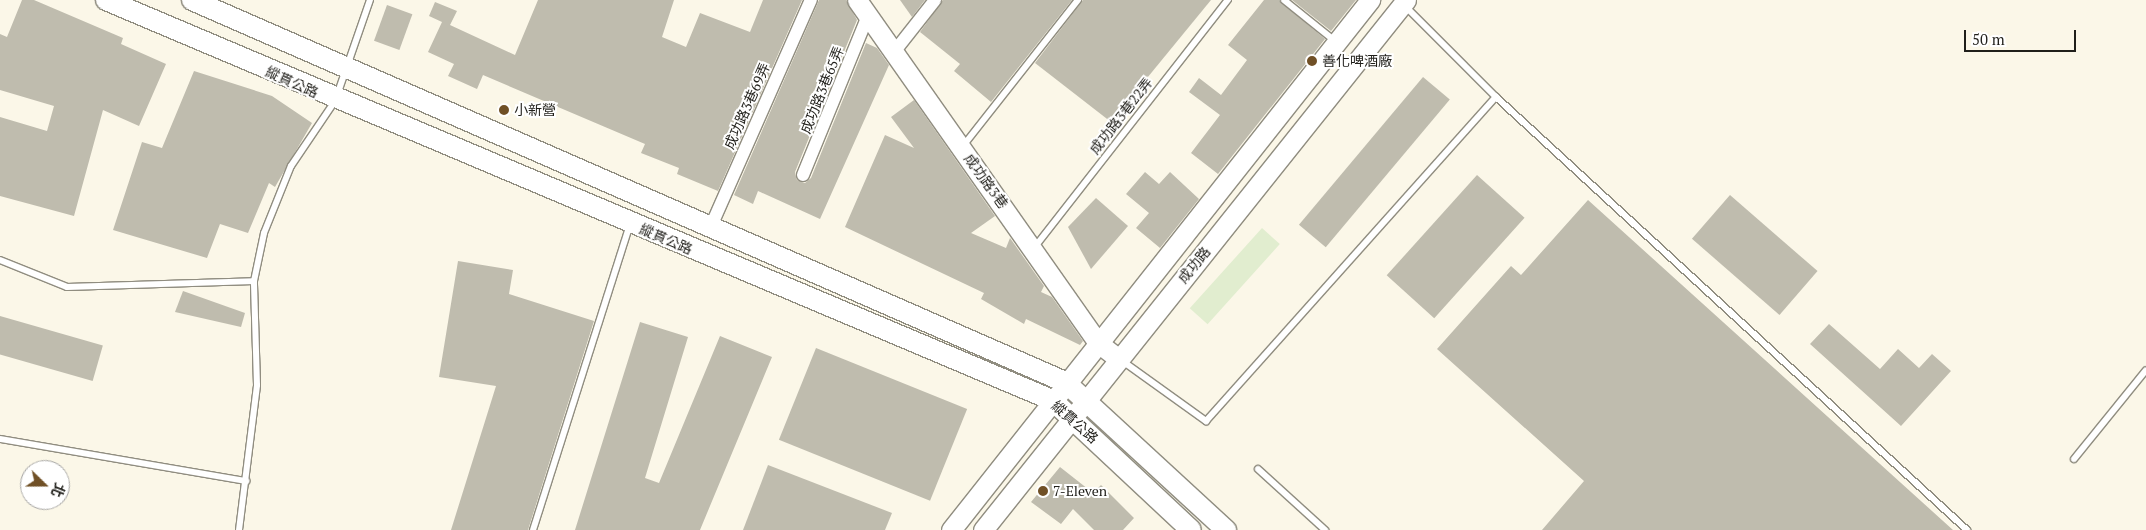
<!DOCTYPE html>
<html>
<head>
<meta charset="utf-8">
<style>
  body { margin:0 }
  #map { position:relative; width:2146px; height:530px; overflow:hidden; background:#fbf7e8; font-family:"PT Serif","Noto Sans TC",serif }
  div>[style] { position:absolute }
  .green>* { inset:0; background:#e1edcf; transform-origin:0 0 }
  .building>* { inset:0; background:#bfbcae; transform-origin:0 0 }
  .roads { filter:drop-shadow(1px 0 #908d80) drop-shadow(-1px 0 #908d80) drop-shadow(0 1px #908d80) drop-shadow(0 -1px #908d80) }
  .lane>* { height:6px; margin:-3px; padding:0 3px; transform-origin:3px; border-radius:3px; background:#fff }
  .street>* { height:12px; margin:-6px; padding:0 6px; transform-origin:6px; border-radius:6px; background:#fff }
  .secondary>* { height:19px; margin:-9.5px; padding:0 9.5px; transform-origin:9.5px; border-radius:9.5px; background:#fff }
  .primary>* { height:20px; margin:-10px; padding:0 10px; transform-origin:10px; border-radius:10px; background:#fff }
  .dots>* { width:14px; height:14px; translate:-50% -50%; box-sizing:border-box; border:2px solid #fff; border-radius:50% }
  span { translate:-50% -50%; white-space:nowrap; text-align:center; line-height:1.15; -webkit-text-stroke:4px #fff; paint-order:stroke }
  .poi-label { font-size:14px; color:#201f1a }
  .left { translate:0 -50%; text-align:left }
  .street-label { font-size:14px; color:#201f1a }
  .north { position:absolute; left:20px; top:460px; width:50px; height:50px; box-sizing:border-box; background:#fff; border:1px solid #a6a5a3; border-radius:50%; rotate:112deg; font-size:14px; font-weight:700; line-height:20px; text-align:center; color:#201f1a }
  .north::after { content:''; display:block; margin:auto; width:18px; height:22px; background:#705026; clip-path:polygon(50% 0,100% 100%,50% 72%,0 100%) }
  .scale { position:absolute; left:1964px; top:30px; width:112px; height:22px; box-sizing:border-box; border:2px solid #201f1a; border-top:0; padding-left:6px; font-size:15px; line-height:18px; white-space:nowrap; color:#201f1a; -webkit-text-stroke:4px #fff; paint-order:stroke }
</style>
</head>
<body>
<div id="map">
  <div class="green">
    <div style="left:1262px;top:228px;width:24px;height:108px;rotate:42deg"></div>
  </div>
  <div class="building">
    <div style="clip-path:polygon(22px 0,34px 0,123px 38px,121px 44px,166px 64px,139px 126px,103px 110px,74px 216px,0 196px,0 117px,47px 131px,54px 106px,0 90px,0 34px,7px 37px)"></div>
    <div style="clip-path:polygon(538px 0,674px 0,662px 37px,686px 47px,700px 13px,750px 32px,763px 0,802px 0,718px 191px,677px 174px,679px 168px,641px 153px,645px 144px,483px 75px,477px 89px,448px 76px,454px 64px,428px 52px,442px 22px,429px 16px,435px 2px,457px 11px,450px 25px,515px 55px)"></div>
    <div style="clip-path:polygon(819px 0,846px 0,857px 20px,795px 172px,797px 180px,805px 183px,811px 178px,866px 43px,877px 48px,889px 65px,820px 219px,758px 191px,753px 204px,734px 195px)"></div>
    <div style="clip-path:polygon(900px 0,925px 0,912px 17px)"></div>
    <div style="clip-path:polygon(943px 0,1072px 0,991px 102px,954px 71px,960px 64px,920px 32px)"></div>
    <div style="clip-path:polygon(1083px 0,1211px 0,1111px 122px,1035px 63px)"></div>
    <div style="clip-path:polygon(1264px 0,1279px 0,1325px 39px,1218px 174px,1191px 153px,1220px 115px,1189px 92px,1199px 78px,1221px 95px,1247px 60px,1228px 45px)"></div>
    <div style="clip-path:polygon(1292px 0,1356px 0,1331px 31px)"></div>
    <div style="left:387px;top:5px;width:27px;height:38px;rotate:20deg"></div>
    <div style="clip-path:polygon(194px 71px,272px 96px,312px 123px,275px 187px,269px 183px,248px 233px,220px 224px,207px 258px,113px 230px,142px 142px,162px 148px)"></div>
    <div style="left:1423px;top:77px;width:35px;height:193px;rotate:40deg"></div>
    <div style="clip-path:polygon(914px 100px,995px 216px,971px 233px,1006px 248px,1010px 238px,1044px 286px,1041px 292px,1052px 297px,1083px 341px,1080px 345px,1026px 319px,1024px 324px,981px 299px,984px 293px,845px 227px,885px 135px,914px 148px,891px 117px)"></div>
    <div style="clip-path:polygon(1145px 172px,1159px 184px,1170px 172px,1199px 199px,1160px 248px,1136px 228px,1149px 213px,1126px 194px)"></div>
    <div style="left:1477px;top:175px;width:64px;height:135px;rotate:42deg"></div>
    <div style="left:1730px;top:195px;width:116px;height:58px;rotate:41deg"></div>
    <div style="clip-path:polygon(1096px 198px,1128px 226px,1091px 269px,1068px 227px)"></div>
    <div style="clip-path:polygon(1588px 200px,1953px 530px,1542px 530px,1584px 481px,1437px 349px,1511px 266px,1521px 275px)"></div>
    <div style="clip-path:polygon(458px 261px,513px 270px,509px 294px,594px 321px,528px 530px,451px 530px,496px 386px,439px 377px)"></div>
    <div style="clip-path:polygon(183px 291px,245px 313px,241px 327px,175px 312px)"></div>
    <div style="left:0;top:316px;width:107px;height:37px;rotate:16deg"></div>
    <div style="clip-path:polygon(640px 322px,688px 337px,645px 478px,659px 483px,720px 336px,772px 357px,700px 530px,575px 530px)"></div>
    <div style="clip-path:polygon(1829px 324px,1880px 369px,1898px 349px,1919px 368px,1932px 354px,1951px 371px,1901px 426px,1810px 344px)"></div>
    <div style="left:816px;top:348px;width:163px;height:99px;rotate:22deg"></div>
    <div style="clip-path:polygon(768px 465px,892px 513px,885px 530px,743px 530px)"></div>
    <div style="clip-path:polygon(1060px 467px,1093px 493px,1101px 485px,1134px 518px,1123px 530px,1094px 530px,1073px 509px,1061px 524px,1031px 502px)"></div>
  </div>
  <div class="roads">
    <div class="lane">
      <div style="left:1284px;top:0;width:65px;rotate:38.8deg"></div>
      <div style="left:1405px;top:6px;width:129px;rotate:45deg"></div>
      <div style="left:1496px;top:97px;width:640px;rotate:42.59deg"></div>
      <div style="left:963px;top:146px;width:186px;rotate:-51.8deg"></div>
      <div style="left:1034px;top:248px;width:315px;rotate:-52deg"></div>
      <div style="left:0;top:260px;width:72px;rotate:21.9deg"></div>
      <div style="left:67px;top:287px;width:187px;rotate:-1.8deg"></div>
      <div style="left:1121px;top:360px;width:105px;rotate:35.7deg"></div>
      <div style="left:1206px;top:421px;width:435px;rotate:-48.2deg"></div>
      <div style="left:0;top:439px;width:250px;rotate:9.7deg"></div>
      <div style="left:2074px;top:459px;width:114px;rotate:-51deg"></div>
      <div style="left:1258px;top:469px;width:91px;rotate:42.3deg"></div>
      <div style="left:239px;top:530px;width:146px;rotate:-82.9deg"></div>
      <div style="left:257px;top:385px;width:104px;rotate:-91.7deg"></div>
      <div style="left:254px;top:281px;width:49px;rotate:-78.2deg"></div>
      <div style="left:264px;top:233px;width:72px;rotate:-68.1deg"></div>
      <div style="left:291px;top:166px;width:78px;rotate:-55.9deg"></div>
      <div style="left:335px;top:101px;width:107px;rotate:-70.9deg"></div>
      <div style="left:533px;top:530px;width:321px;rotate:-72.4deg"></div>
    </div>
    <div class="street">
      <div style="left:894px;top:52px;width:66px;rotate:-51.7deg"></div>
      <div style="left:803px;top:175px;width:172px;rotate:-67.8deg"></div>
      <div style="left:712px;top:224px;width:245px;rotate:-66.2deg"></div>
    </div>
    <div class="secondary">
      <div style="left:857px;top:0;width:418px;rotate:54.9deg"></div>
      <div style="left:1097px;top:342px;width:28px;rotate:38deg"></div>
      <div style="left:951px;top:530px;width:676px;rotate:-51.67deg"></div>
      <div style="left:983px;top:530px;width:678px;rotate:-51.41deg"></div>
    </div>
    <div class="primary">
      <div style="left:106px;top:0;width:1027px;rotate:22.92deg"></div>
      <div style="left:1052px;top:400px;width:190px;rotate:43.1deg"></div>
      <div style="left:192px;top:0;width:953px;rotate:23.63deg"></div>
      <div style="left:1065px;top:382px;width:219px;rotate:42.6deg"></div>
    </div>
  </div>
  <div class="dots">
    <div style="left:1312px;top:61px;background:#705026"></div>
    <div style="left:504px;top:110px;background:#705026"></div>
    <div style="left:1043px;top:491px;background:#705026"></div>
  </div>
  <div class="poi-label">
    <span class="left" style="left:1322px;top:61px">善化啤酒廠</span>
    <span class="left" style="left:514px;top:110px">小新營</span>
    <span class="left" style="left:1053px;top:491px">7-Eleven</span>
  </div>
  <div class="street-label">
    <span style="left:292px;top:82px;rotate:24deg">縱貫公路</span>
    <span style="left:822px;top:90px;rotate:-68deg">成功路3巷65弄</span>
    <span style="left:747px;top:106px;rotate:-66deg">成功路3巷69弄</span>
    <span style="left:1121px;top:116px;rotate:-52deg">成功路3巷22弄</span>
    <span style="left:986px;top:181px;rotate:54deg">成功路3巷</span>
    <span style="left:666px;top:239px;rotate:23deg">縱貫公路</span>
    <span style="left:1194px;top:265px;rotate:-51deg">成功路</span>
    <span style="left:1075px;top:422px;rotate:41deg">縱貫公路</span>
  </div>
  <div class="north">北</div>
  <div class="scale">50 m</div>
</div>
</body>
</html>
